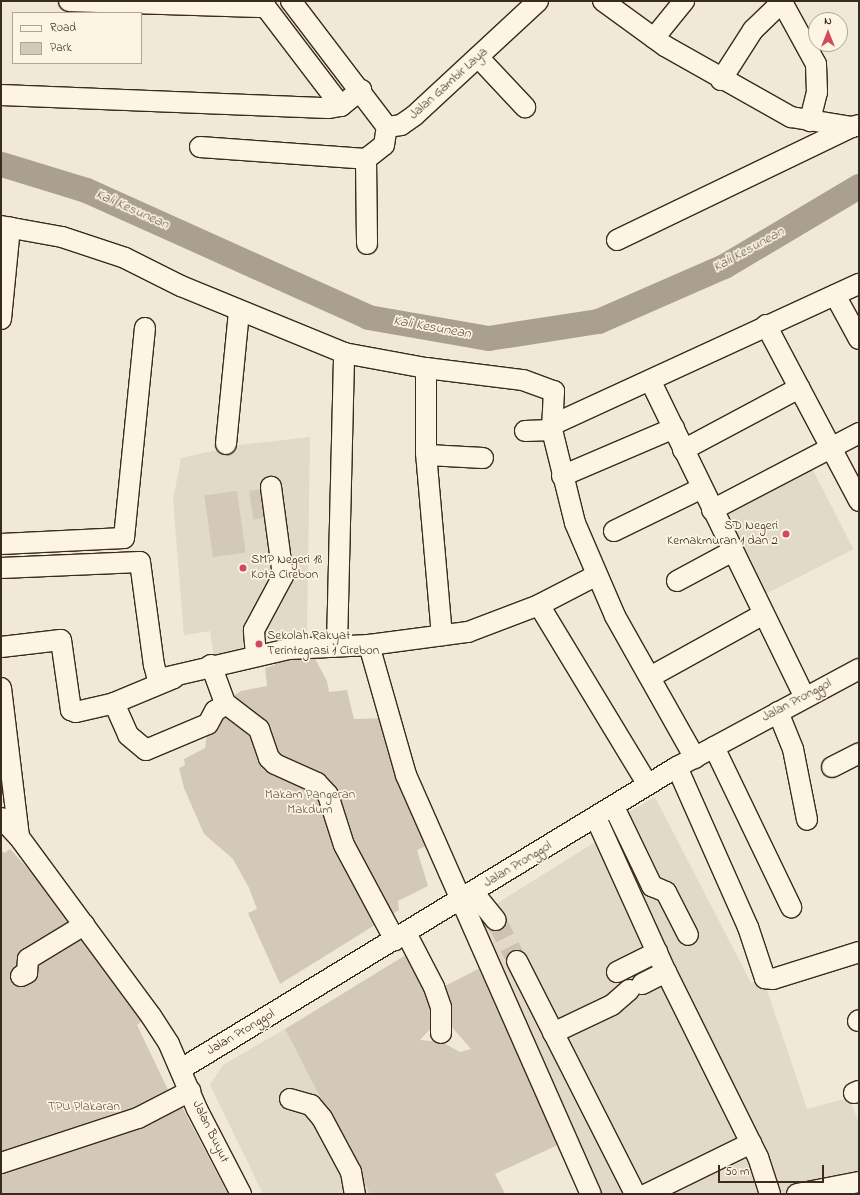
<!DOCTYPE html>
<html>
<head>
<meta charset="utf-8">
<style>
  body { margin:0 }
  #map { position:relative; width:860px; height:1195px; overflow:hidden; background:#f0e9d9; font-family:"Indie Flower",sans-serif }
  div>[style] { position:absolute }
  .built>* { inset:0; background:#e1d9c9; transform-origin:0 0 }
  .green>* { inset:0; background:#d2c9ba; transform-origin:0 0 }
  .river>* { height:25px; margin:-12.5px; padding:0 12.5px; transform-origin:12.5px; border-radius:12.5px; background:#aaa091 }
  .minor-tunnel>* { height:20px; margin-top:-10px; transform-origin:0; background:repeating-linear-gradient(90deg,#ccc3b4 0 20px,transparent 0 30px) }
  .roads { filter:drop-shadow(1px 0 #3b2a1e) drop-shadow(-1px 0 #3b2a1e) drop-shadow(0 1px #3b2a1e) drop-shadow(0 -1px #3b2a1e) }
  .minor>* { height:20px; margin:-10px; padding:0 10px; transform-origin:10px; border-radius:10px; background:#fcf5e5 }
  .dots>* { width:11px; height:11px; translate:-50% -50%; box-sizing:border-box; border:2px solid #fcf5e5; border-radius:50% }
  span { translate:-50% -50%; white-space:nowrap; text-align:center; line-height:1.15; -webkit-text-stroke:3.5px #fcf5e5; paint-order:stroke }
  .street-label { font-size:13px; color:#3b2a1e }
  .poi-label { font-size:13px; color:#3b2a1e }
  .right { translate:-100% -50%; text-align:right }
  .left { translate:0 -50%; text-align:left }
  .park-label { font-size:13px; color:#615245 }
  .water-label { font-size:14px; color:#625346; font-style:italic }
  .frame { position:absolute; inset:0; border:2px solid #3b2a1e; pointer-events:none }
  .legend { position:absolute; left:12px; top:12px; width:130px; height:52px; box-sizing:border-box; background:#fcf5e5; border:1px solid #afa495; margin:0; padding:5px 7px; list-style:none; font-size:12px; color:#3b2a1e }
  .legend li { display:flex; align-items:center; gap:8px; height:20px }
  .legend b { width:20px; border:1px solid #afa495 }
  .north { position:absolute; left:808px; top:12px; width:40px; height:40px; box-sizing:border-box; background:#fcf5e5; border:1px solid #afa495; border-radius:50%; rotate:0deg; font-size:11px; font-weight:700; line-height:16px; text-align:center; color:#3b2a1e }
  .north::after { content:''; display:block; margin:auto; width:14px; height:18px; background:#d1495b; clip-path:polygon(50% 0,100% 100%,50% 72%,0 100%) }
  .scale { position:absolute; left:718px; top:1165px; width:106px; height:18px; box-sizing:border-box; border:2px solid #3b2a1e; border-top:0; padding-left:5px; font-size:12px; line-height:14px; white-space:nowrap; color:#3b2a1e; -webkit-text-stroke:3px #fcf5e5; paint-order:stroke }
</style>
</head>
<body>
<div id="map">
  <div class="built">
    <div style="clip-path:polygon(310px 437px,307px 632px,274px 637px,214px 658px,210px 631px,184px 635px,173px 500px,181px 458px,239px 445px)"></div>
    <div style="left:813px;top:470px;width:89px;height:106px;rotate:63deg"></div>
    <div style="clip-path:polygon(655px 797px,751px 983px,763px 978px,807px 1109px,848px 1098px,850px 1101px,859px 1123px,859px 1194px,595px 1194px,475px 917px,616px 829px,612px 822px)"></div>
    <div style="clip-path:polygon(285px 1029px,370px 1194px,263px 1194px,210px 1085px,223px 1065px)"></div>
  </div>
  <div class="green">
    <div style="left:262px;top:489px;width:29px;height:13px;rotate:82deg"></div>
    <div style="left:237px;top:491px;width:62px;height:33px;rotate:82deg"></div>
    <div style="clip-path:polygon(312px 653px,327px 681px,329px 692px,347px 690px,354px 719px,387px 718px,404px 789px,426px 846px,417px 850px,428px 886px,398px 901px,399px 910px,280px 984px,248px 913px,257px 909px,249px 888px,233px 859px,204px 834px,184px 788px,179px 768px,185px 765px,184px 759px,205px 748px,208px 728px,227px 700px,241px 691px,267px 686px,265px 668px,275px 665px,274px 657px)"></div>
    <div style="clip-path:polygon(10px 849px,32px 873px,142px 1021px,137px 1025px,171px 1096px,180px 1103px,228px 1194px,1px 1194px,1px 850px,4px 853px)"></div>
    <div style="clip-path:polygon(409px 953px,432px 994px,434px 1025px,420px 1040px,442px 1042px,460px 1052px,471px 1049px,450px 1025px,441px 988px,486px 965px,560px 1144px,495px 1174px,505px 1194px,370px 1194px,285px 1029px)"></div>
  </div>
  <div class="river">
    <div style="left:1px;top:164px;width:89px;rotate:17deg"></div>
    <div style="left:86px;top:190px;width:309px;rotate:24.2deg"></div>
    <div style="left:368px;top:317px;width:122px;rotate:9.9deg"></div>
    <div style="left:488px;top:338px;width:111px;rotate:-8.8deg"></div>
    <div style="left:598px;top:321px;width:137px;rotate:-23.6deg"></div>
    <div style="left:724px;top:266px;width:157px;rotate:-30.7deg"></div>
  </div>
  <div class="minor-tunnel">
    <div style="left:496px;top:920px;width:46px;rotate:62.9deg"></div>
  </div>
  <div class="roads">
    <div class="minor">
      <div style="left:69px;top:1px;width:196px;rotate:1.8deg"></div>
      <div style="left:261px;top:1px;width:132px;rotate:52.7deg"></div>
      <div style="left:291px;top:1px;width:158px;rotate:52.7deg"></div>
      <div style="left:387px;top:127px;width:14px;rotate:-8deg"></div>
      <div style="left:401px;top:125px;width:16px;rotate:-35deg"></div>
      <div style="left:414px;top:116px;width:169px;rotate:-42.8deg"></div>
      <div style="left:603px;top:1px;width:77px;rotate:36deg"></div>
      <div style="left:665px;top:46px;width:145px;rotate:29.4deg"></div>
      <div style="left:791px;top:117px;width:62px;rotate:9.3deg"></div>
      <div style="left:852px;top:127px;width:7px;rotate:-16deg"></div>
      <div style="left:654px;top:38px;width:48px;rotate:-51deg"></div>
      <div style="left:478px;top:57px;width:69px;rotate:46.8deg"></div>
      <div style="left:721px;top:80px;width:59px;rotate:-57.4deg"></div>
      <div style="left:753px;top:30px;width:40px;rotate:-44deg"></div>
      <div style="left:782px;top:2px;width:71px;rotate:61.3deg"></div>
      <div style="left:816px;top:64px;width:28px;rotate:88deg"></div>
      <div style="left:817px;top:92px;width:30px;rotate:104deg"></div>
      <div style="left:1px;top:95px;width:327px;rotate:2.3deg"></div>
      <div style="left:328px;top:108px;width:13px;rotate:-9deg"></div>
      <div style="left:341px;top:106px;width:26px;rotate:-39deg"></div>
      <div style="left:200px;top:147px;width:166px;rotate:4.1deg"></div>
      <div style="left:366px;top:159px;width:23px;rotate:-38deg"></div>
      <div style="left:384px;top:145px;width:18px;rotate:-81deg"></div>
      <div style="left:366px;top:159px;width:85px;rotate:89.3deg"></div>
      <div style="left:1px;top:226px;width:62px;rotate:10.2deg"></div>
      <div style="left:62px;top:237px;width:66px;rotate:18.4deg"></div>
      <div style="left:125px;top:258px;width:63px;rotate:26.6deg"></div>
      <div style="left:181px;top:286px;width:176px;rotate:22.3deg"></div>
      <div style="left:344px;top:353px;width:83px;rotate:10.4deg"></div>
      <div style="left:426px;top:368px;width:98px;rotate:7.1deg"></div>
      <div style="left:523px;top:380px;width:33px;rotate:20deg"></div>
      <div style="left:554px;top:391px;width:39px;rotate:93deg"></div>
      <div style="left:552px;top:430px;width:96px;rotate:76.1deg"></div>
      <div style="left:575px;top:523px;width:101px;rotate:66.7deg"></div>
      <div style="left:615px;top:616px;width:163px;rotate:60.6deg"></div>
      <div style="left:617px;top:240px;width:261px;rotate:-25.7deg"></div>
      <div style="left:835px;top:295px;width:50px;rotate:61.4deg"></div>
      <div style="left:1px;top:319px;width:92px;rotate:-84.4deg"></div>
      <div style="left:766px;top:325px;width:199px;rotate:62.1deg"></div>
      <div style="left:426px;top:368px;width:85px;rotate:90deg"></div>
      <div style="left:426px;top:453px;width:183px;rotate:85deg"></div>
      <div style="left:651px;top:382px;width:349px;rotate:64deg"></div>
      <div style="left:552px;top:425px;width:338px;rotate:-24.7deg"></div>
      <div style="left:525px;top:431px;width:27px;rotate:-2deg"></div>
      <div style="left:226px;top:444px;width:134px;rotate:-84.4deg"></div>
      <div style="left:683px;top:450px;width:132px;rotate:-28.1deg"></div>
      <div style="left:428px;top:455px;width:55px;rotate:3.1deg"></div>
      <div style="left:562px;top:476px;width:122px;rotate:-23.2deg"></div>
      <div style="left:712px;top:510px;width:166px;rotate:-27.6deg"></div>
      <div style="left:614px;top:531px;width:98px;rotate:-26deg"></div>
      <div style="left:1px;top:544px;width:123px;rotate:-2.8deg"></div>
      <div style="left:124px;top:538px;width:211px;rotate:-84.3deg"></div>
      <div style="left:1px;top:568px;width:139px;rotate:-2.5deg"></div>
      <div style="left:140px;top:562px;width:104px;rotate:82.3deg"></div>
      <div style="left:154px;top:665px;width:11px;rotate:75deg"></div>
      <div style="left:157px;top:676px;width:7px;rotate:16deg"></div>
      <div style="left:164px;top:678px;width:128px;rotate:-13.1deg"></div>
      <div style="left:289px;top:649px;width:80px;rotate:-2.9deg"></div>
      <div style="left:369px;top:645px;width:100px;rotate:-7.5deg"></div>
      <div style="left:468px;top:632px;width:76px;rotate:-20.8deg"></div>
      <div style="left:539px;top:605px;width:210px;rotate:58.8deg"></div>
      <div style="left:677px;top:581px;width:61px;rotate:-28.2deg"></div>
      <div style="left:539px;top:605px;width:65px;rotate:-27.3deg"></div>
      <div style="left:337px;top:645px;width:292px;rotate:-88.6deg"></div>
      <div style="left:369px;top:645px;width:135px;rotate:74.1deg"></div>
      <div style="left:406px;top:775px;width:458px;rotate:66.2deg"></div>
      <div style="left:1px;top:647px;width:60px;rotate:-6.7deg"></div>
      <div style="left:61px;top:640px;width:71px;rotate:81.9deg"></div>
      <div style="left:71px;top:710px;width:5px;rotate:22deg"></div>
      <div style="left:76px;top:712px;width:39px;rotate:-13deg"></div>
      <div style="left:114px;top:703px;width:65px;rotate:-22.6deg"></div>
      <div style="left:256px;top:655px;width:25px;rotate:-95deg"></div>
      <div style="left:254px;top:630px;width:61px;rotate:-61.8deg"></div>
      <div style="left:283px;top:576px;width:90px;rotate:-97.7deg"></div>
      <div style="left:211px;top:665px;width:40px;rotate:69.8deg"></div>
      <div style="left:225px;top:703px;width:43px;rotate:37.4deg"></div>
      <div style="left:259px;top:729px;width:31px;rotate:71deg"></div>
      <div style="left:269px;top:758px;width:8px;rotate:45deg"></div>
      <div style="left:275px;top:764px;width:46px;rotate:24.3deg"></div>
      <div style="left:317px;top:783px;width:16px;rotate:47deg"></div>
      <div style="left:328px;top:795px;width:52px;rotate:72.3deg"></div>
      <div style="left:344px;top:845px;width:108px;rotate:61.8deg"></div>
      <div style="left:650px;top:677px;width:128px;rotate:-29deg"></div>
      <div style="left:1px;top:688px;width:150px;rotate:83.1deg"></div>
      <div style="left:114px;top:703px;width:35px;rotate:66deg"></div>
      <div style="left:128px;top:735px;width:23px;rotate:40deg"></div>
      <div style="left:146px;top:750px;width:67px;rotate:-22.8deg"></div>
      <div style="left:208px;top:724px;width:15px;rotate:-62deg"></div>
      <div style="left:215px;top:711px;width:13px;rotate:-32deg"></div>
      <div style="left:778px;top:712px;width:40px;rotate:68deg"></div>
      <div style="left:793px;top:749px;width:72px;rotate:78.8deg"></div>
      <div style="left:714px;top:747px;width:178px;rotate:64.3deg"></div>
      <div style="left:677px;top:767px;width:175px;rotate:66.1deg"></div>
      <div style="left:748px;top:927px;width:54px;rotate:71.6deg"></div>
      <div style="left:765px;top:978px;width:8px;rotate:7deg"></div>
      <div style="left:773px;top:979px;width:90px;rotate:-17.4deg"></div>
      <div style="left:832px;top:767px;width:30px;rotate:-27deg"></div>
      <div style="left:614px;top:807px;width:88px;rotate:64.3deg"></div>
      <div style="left:652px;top:886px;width:15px;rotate:23deg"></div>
      <div style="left:666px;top:892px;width:48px;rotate:62.9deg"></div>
      <div style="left:1px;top:818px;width:26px;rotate:47deg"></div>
      <div style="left:19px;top:837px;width:222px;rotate:53.6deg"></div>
      <div style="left:151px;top:1016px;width:33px;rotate:57deg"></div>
      <div style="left:169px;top:1044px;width:71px;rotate:66.7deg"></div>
      <div style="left:197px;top:1109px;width:96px;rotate:62.6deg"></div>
      <div style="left:596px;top:818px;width:169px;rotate:65.6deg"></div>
      <div style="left:666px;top:972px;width:207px;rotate:63.6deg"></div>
      <div style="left:758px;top:1157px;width:39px;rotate:72deg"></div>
      <div style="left:473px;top:892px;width:36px;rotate:51deg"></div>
      <div style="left:406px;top:933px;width:61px;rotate:62.6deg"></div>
      <div style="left:434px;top:987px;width:21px;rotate:71deg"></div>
      <div style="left:441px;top:1007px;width:26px;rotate:90deg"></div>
      <div style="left:517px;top:961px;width:261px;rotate:63.1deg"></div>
      <div style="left:617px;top:972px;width:45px;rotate:-26.6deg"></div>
      <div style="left:21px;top:976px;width:7px;rotate:-27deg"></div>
      <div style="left:27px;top:973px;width:14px;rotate:-86deg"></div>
      <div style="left:28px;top:959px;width:66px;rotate:-31.3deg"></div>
      <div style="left:642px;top:984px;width:27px;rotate:-27deg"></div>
      <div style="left:858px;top:1021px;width:1px;rotate:-45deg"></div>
      <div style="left:553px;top:1033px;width:65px;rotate:-25.4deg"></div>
      <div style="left:612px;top:1005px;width:23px;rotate:-41deg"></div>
      <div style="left:181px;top:1069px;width:581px;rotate:-31.34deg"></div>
      <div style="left:677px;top:767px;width:207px;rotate:-28.3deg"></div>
      <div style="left:854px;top:1093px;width:5px;rotate:-22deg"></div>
      <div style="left:290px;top:1099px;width:22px;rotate:16deg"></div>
      <div style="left:311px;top:1105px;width:17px;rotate:50deg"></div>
      <div style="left:322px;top:1118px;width:61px;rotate:61.8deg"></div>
      <div style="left:351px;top:1172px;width:22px;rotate:80deg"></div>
      <div style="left:1px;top:1163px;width:144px;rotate:-18.2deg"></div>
      <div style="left:138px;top:1118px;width:59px;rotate:-27.4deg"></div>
      <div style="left:647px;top:1194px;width:116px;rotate:-26.1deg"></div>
      <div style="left:797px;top:1194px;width:63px;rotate:-11deg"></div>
    </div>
  </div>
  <div class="dots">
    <div style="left:786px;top:534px;background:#d1495b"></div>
    <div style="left:243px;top:568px;background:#d1495b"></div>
    <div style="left:259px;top:644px;background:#d1495b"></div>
  </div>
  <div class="street-label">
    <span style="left:449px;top:84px;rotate:-42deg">Jalan Gambir Laya</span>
    <span style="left:797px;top:701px;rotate:-28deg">Jalan Pronggol</span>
    <span style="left:518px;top:865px;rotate:-31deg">Jalan Pronggol</span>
    <span style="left:241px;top:1033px;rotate:-31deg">Jalan Pronggol</span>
    <span style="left:210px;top:1132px;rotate:64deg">Jalan Buyut</span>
  </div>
  <div class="poi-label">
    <span class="right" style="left:778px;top:534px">SD Negeri<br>Kemakmuran 1 dan 2</span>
    <span class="left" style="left:251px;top:568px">SMP Negeri 18<br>Kota Cirebon</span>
    <span class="left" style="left:267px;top:644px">Sekolah Rakyat<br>Terintegrasi 1 Cirebon</span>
  </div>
  <div class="park-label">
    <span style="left:310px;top:803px">Makam Pangeran<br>Makdum</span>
    <span style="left:84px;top:1107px">TPU Plakaran</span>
  </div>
  <div class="water-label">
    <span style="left:132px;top:210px;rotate:24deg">Kali Kesunean</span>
    <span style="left:749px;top:250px;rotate:-29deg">Kali Kesunean</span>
    <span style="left:432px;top:328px;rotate:10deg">Kali Kesunean</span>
  </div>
  <div class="frame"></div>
  <ul class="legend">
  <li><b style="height:5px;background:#fcf5e5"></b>Road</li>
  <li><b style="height:11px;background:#d2c9ba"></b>Park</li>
  </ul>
  <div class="north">N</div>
  <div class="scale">50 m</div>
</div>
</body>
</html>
